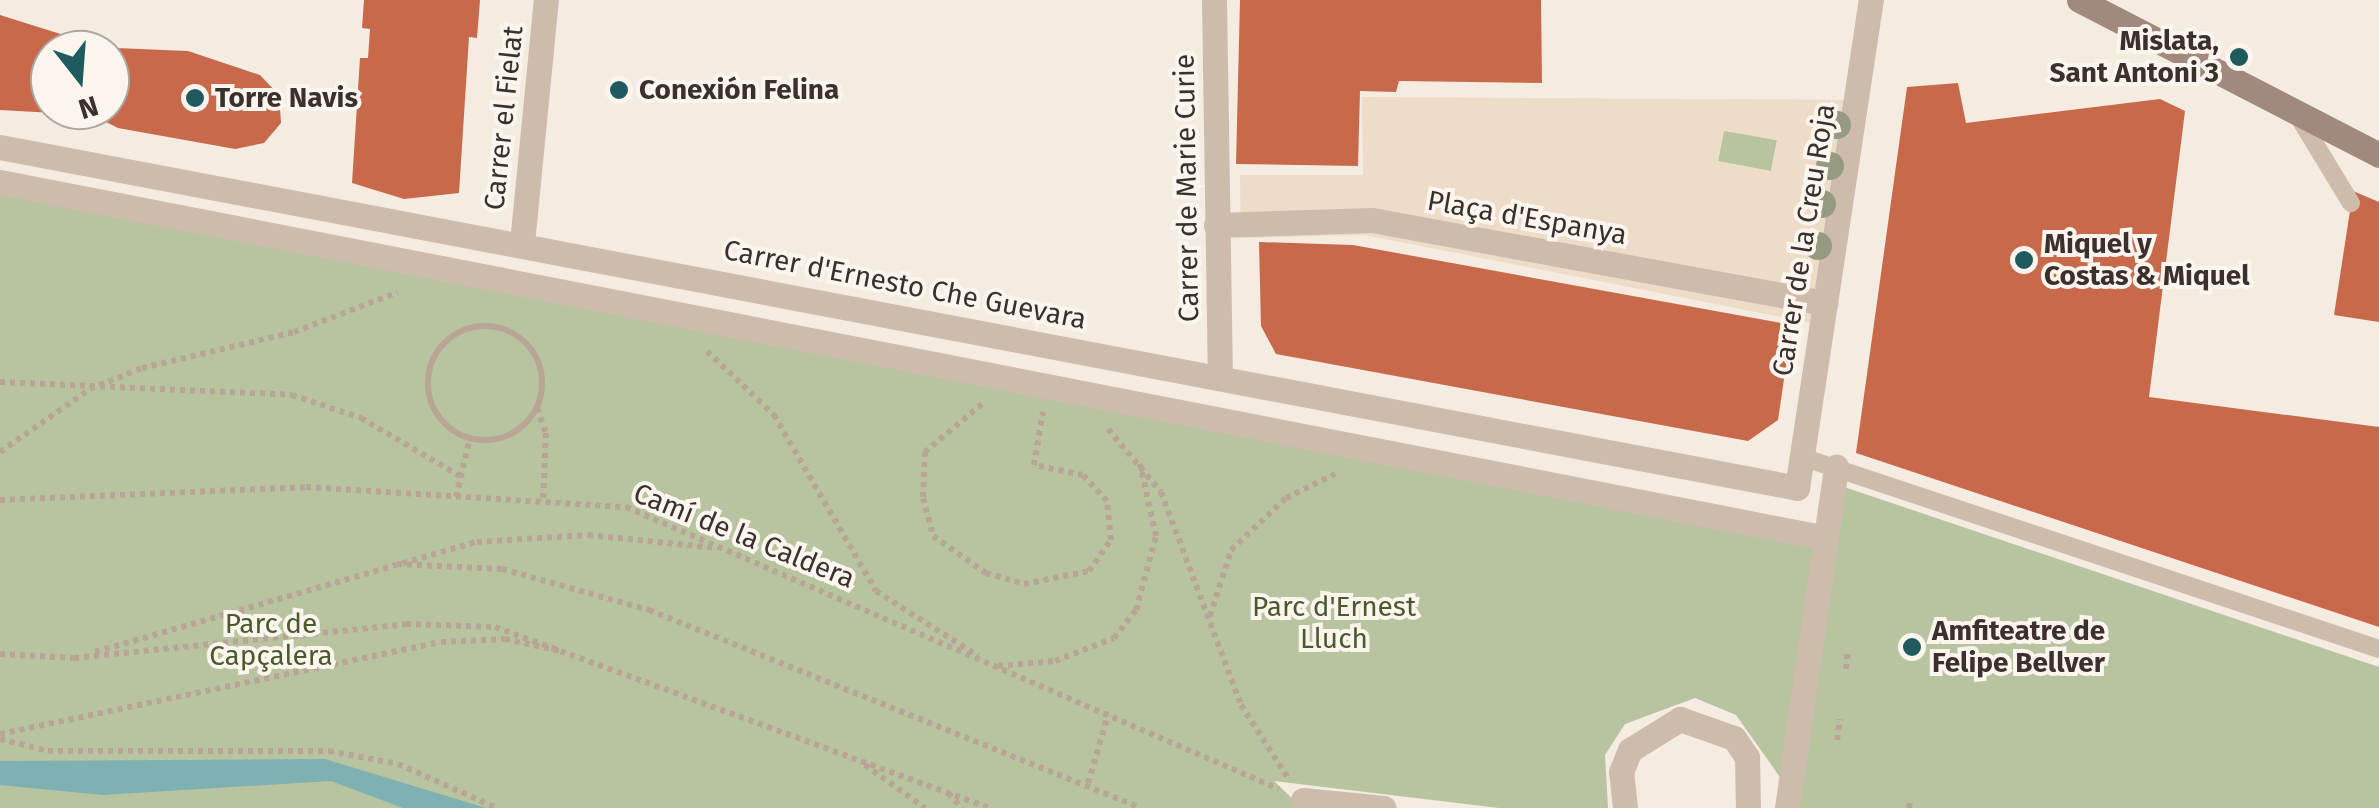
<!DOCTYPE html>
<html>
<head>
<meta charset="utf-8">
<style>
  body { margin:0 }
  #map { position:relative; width:2379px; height:808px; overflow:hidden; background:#f4ebe1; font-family:"Fira Sans",sans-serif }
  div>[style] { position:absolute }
  .green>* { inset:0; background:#b8c4a0; transform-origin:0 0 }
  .plaza>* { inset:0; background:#ecdcc8 }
  .water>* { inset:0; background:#7fb0b2 }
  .building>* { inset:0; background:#c8694b }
  .path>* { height:6px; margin-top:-3px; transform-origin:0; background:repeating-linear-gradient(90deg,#b9a596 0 5px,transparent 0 10px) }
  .path>.ring { margin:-3px; padding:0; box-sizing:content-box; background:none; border:6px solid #b9a596; border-radius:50% }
  .lane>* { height:18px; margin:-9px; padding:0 9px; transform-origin:9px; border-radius:9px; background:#cdbbac }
  .street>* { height:25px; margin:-12.5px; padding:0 12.5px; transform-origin:12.5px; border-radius:12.5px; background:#cdbbac }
  .secondary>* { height:25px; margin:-12.5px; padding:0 12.5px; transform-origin:12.5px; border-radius:12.5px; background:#a18a7d }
  .trees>* { width:28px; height:28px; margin:-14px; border-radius:50%; background:#969b7f }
  .dots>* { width:28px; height:28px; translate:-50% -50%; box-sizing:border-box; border:5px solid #fbf5ee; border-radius:50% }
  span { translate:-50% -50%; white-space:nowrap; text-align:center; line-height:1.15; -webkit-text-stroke:8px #fbf5ee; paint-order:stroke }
  .poi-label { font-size:28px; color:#3b302b; font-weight:700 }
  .right { translate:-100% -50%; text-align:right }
  .left { translate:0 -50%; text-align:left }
  .street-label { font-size:28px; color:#3b302b }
  .park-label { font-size:28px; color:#4a5a2e }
  .north { position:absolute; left:30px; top:30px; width:100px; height:100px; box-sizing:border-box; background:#fbf5ee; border:2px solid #aea6a0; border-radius:50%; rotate:163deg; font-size:28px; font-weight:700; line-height:40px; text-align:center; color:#3b302b }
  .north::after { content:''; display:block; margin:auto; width:35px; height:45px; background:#1f5a5e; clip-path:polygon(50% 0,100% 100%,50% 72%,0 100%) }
</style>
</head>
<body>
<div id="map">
  <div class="green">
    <div style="left:1724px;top:130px;width:54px;height:32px;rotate:11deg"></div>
    <div style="clip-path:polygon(0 193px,1815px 547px,1782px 780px,1736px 715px,1695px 698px,1625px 724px,1605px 755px,1608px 808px,1499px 808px,1274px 781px,1302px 808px,0 808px)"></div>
    <div style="clip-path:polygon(1844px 487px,2379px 667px,2379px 808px,1797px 808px)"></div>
  </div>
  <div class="plaza">
    <div style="clip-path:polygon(evenodd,1362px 97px,1856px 100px,1822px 325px,1365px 235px,1241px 238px,1240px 175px,1363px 175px,1362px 97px,1724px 131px,1777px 140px,1771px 171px,1718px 161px,1724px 131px)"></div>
  </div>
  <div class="water">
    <div style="clip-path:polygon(325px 759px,486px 808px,403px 808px,331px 781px,103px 795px,0 785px,0 761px)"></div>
  </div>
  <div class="building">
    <div style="clip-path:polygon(364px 0,480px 0,477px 38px,469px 37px,459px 193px,404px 199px,352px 183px,360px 58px,368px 58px,370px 29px,362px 28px)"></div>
    <div style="clip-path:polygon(1240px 0,1541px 0,1542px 83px,1399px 81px,1396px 92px,1360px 91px,1358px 166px,1236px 164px)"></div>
    <div style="clip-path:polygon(0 15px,86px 42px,85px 50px,50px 50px,50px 110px,72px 114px,0 110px)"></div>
    <div style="clip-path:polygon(116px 48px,188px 51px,260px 75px,279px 95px,281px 123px,264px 143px,235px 149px,118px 128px,102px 120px)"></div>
    <div style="clip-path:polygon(1958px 83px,1966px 123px,2160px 99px,2185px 111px,2149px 397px,2379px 427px,2379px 627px,1856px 453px,1907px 87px)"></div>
    <div style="clip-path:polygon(2353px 191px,2379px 202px,2379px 322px,2334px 315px)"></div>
    <div style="clip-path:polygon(1259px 242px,1353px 245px,1792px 325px,1778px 420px,1748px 441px,1276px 354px,1261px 326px)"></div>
  </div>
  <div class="path">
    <div class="ring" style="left:428px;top:326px;width:108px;height:108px"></div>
    <div style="left:707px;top:351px;width:93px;rotate:43.7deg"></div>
    <div style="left:774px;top:415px;width:203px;rotate:59.9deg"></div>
    <div style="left:876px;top:591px;width:121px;rotate:32.5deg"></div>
    <div style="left:0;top:382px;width:292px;rotate:2.5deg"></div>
    <div style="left:292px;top:395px;width:73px;rotate:18.4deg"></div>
    <div style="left:361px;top:418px;width:115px;rotate:30.4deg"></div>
    <div style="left:982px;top:404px;width:75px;rotate:139.9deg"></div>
    <div style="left:925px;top:452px;width:46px;rotate:92.5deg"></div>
    <div style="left:923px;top:498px;width:39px;rotate:75deg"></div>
    <div style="left:933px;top:536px;width:65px;rotate:34.9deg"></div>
    <div style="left:986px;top:573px;width:40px;rotate:16deg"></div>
    <div style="left:1024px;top:584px;width:66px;rotate:-11.3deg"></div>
    <div style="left:1089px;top:571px;width:38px;rotate:-55deg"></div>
    <div style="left:1111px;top:540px;width:39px;rotate:-96deg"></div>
    <div style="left:1107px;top:501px;width:35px;rotate:-133deg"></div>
    <div style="left:1083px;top:475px;width:50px;rotate:-168.5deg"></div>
    <div style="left:1034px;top:465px;width:54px;rotate:-80.4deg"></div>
    <div style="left:537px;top:408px;width:27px;rotate:70deg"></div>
    <div style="left:546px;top:433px;width:69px;rotate:92.5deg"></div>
    <div style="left:1108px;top:429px;width:82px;rotate:49.9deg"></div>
    <div style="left:1161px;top:492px;width:228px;rotate:69.4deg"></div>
    <div style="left:1241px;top:705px;width:87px;rotate:57.2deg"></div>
    <div style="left:0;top:452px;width:110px;rotate:-35deg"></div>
    <div style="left:90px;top:389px;width:56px;rotate:-22deg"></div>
    <div style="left:142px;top:368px;width:156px;rotate:-13.3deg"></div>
    <div style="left:294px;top:332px;width:111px;rotate:-21deg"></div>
    <div style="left:456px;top:497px;width:61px;rotate:-76.7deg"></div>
    <div style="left:0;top:500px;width:306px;rotate:-2.4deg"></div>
    <div style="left:306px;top:487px;width:321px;rotate:3.6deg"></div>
    <div style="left:626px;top:507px;width:711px;rotate:23.36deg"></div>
    <div style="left:397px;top:564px;width:105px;rotate:2.7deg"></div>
    <div style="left:502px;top:569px;width:153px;rotate:15.6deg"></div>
    <div style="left:649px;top:610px;width:530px;rotate:21.92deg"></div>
    <div style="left:1210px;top:616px;width:69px;rotate:-72.3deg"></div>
    <div style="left:1231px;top:550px;width:76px;rotate:-43.4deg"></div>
    <div style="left:1286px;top:498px;width:57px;rotate:-26.1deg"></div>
    <div style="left:95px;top:652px;width:398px;rotate:-16.1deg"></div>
    <div style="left:477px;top:542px;width:111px;rotate:-3.6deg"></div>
    <div style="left:588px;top:535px;width:129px;rotate:5.8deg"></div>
    <div style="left:0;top:654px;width:74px;rotate:3.1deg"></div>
    <div style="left:74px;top:658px;width:334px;rotate:-5.8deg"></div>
    <div style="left:406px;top:624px;width:89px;rotate:1.9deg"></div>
    <div style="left:495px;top:627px;width:526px;rotate:20.12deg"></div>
    <div style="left:998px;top:666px;width:57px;rotate:-5deg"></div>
    <div style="left:1055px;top:661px;width:63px;rotate:-21.3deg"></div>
    <div style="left:1114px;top:638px;width:36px;rotate:-52deg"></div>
    <div style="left:1136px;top:610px;width:77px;rotate:-74.9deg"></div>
    <div style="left:1156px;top:536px;width:74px;rotate:-102.5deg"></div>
    <div style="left:1846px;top:669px;width:19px;rotate:-84deg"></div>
    <div style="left:0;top:734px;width:450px;rotate:-11.8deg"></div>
    <div style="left:441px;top:642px;width:64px;rotate:-2.7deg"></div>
    <div style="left:505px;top:639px;width:61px;rotate:12.2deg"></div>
    <div style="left:0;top:739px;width:49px;rotate:14deg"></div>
    <div style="left:48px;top:751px;width:281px"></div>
    <div style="left:329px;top:751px;width:70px;rotate:10.7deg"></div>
    <div style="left:398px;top:764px;width:108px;rotate:24deg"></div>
    <div style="left:1837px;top:740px;width:21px;rotate:-82deg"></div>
    <div style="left:865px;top:765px;width:74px;rotate:35.6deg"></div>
    <div style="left:1088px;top:783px;width:71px;rotate:-73.6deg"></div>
    <div style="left:948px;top:793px;width:21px;rotate:47deg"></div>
    <div style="left:1909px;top:808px;width:7px;rotate:-82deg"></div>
  </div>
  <div class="lane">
    <div style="left:2298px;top:116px;width:102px;rotate:58.7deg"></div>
    <div style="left:1802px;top:457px;width:608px;rotate:18.41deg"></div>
  </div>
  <div class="street">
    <div style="left:1214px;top:0;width:376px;rotate:89.1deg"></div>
    <div style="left:0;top:147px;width:1829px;rotate:10.74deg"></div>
    <div style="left:1797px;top:488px;width:494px;rotate:-81.4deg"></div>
    <div style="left:0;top:182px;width:1860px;rotate:11.03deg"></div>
    <div style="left:1216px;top:225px;width:156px;rotate:-1.8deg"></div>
    <div style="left:1372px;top:220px;width:461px;rotate:10.4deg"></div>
    <div style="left:522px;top:243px;width:244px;rotate:-84.4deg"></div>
    <div style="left:1303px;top:800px;width:81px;rotate:5.6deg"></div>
    <div style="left:1625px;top:808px;width:36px;rotate:-96deg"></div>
    <div style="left:1621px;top:772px;width:24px;rotate:-68deg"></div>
    <div style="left:1630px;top:750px;width:59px;rotate:-31.8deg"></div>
    <div style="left:1680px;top:719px;width:57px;rotate:19.4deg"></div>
    <div style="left:1734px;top:738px;width:23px;rotate:56deg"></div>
    <div style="left:1747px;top:757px;width:51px;rotate:88.9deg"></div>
    <div style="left:1787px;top:808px;width:345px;rotate:-81.8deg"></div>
  </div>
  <div class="secondary">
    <div style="left:2079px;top:0;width:338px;rotate:27.3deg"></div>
  </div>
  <div class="trees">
    <div style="left:1837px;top:125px"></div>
    <div style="left:1830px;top:166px"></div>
    <div style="left:1822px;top:204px"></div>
    <div style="left:1818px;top:246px"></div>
  </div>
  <div class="dots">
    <div style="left:2239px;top:57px;background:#1f5a5e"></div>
    <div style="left:619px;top:90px;background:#1f5a5e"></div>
    <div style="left:195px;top:98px;background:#1f5a5e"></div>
    <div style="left:2024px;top:260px;background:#1f5a5e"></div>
    <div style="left:1912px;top:647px;background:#1f5a5e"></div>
  </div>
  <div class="poi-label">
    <span class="right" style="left:2219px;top:57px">Mislata,<br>Sant Antoni 3</span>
    <span class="left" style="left:639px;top:90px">Conexión Felina</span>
    <span class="left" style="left:215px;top:98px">Torre Navis</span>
    <span class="left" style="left:2044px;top:260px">Miquel y<br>Costas &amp; Miquel</span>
    <span class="left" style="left:1932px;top:647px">Amfiteatre de<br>Felipe Bellver</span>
  </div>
  <div class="street-label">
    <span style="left:504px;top:118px;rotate:-84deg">Carrer el Fielat</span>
    <span style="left:1187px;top:188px;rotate:-91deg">Carrer de Marie Curie</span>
    <span style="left:1527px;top:218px;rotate:10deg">Plaça d'Espanya</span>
    <span style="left:1804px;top:240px;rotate:-81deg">Carrer de la Creu Roja</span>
    <span style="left:905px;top:285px;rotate:11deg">Carrer d'Ernesto Che Guevara</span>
    <span style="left:744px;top:536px;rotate:22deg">Camí de la Caldera</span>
  </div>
  <div class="park-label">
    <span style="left:1334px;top:623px">Parc d'Ernest<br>Lluch</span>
    <span style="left:271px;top:640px">Parc de<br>Capçalera</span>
  </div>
  <div class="north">N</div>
</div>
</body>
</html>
